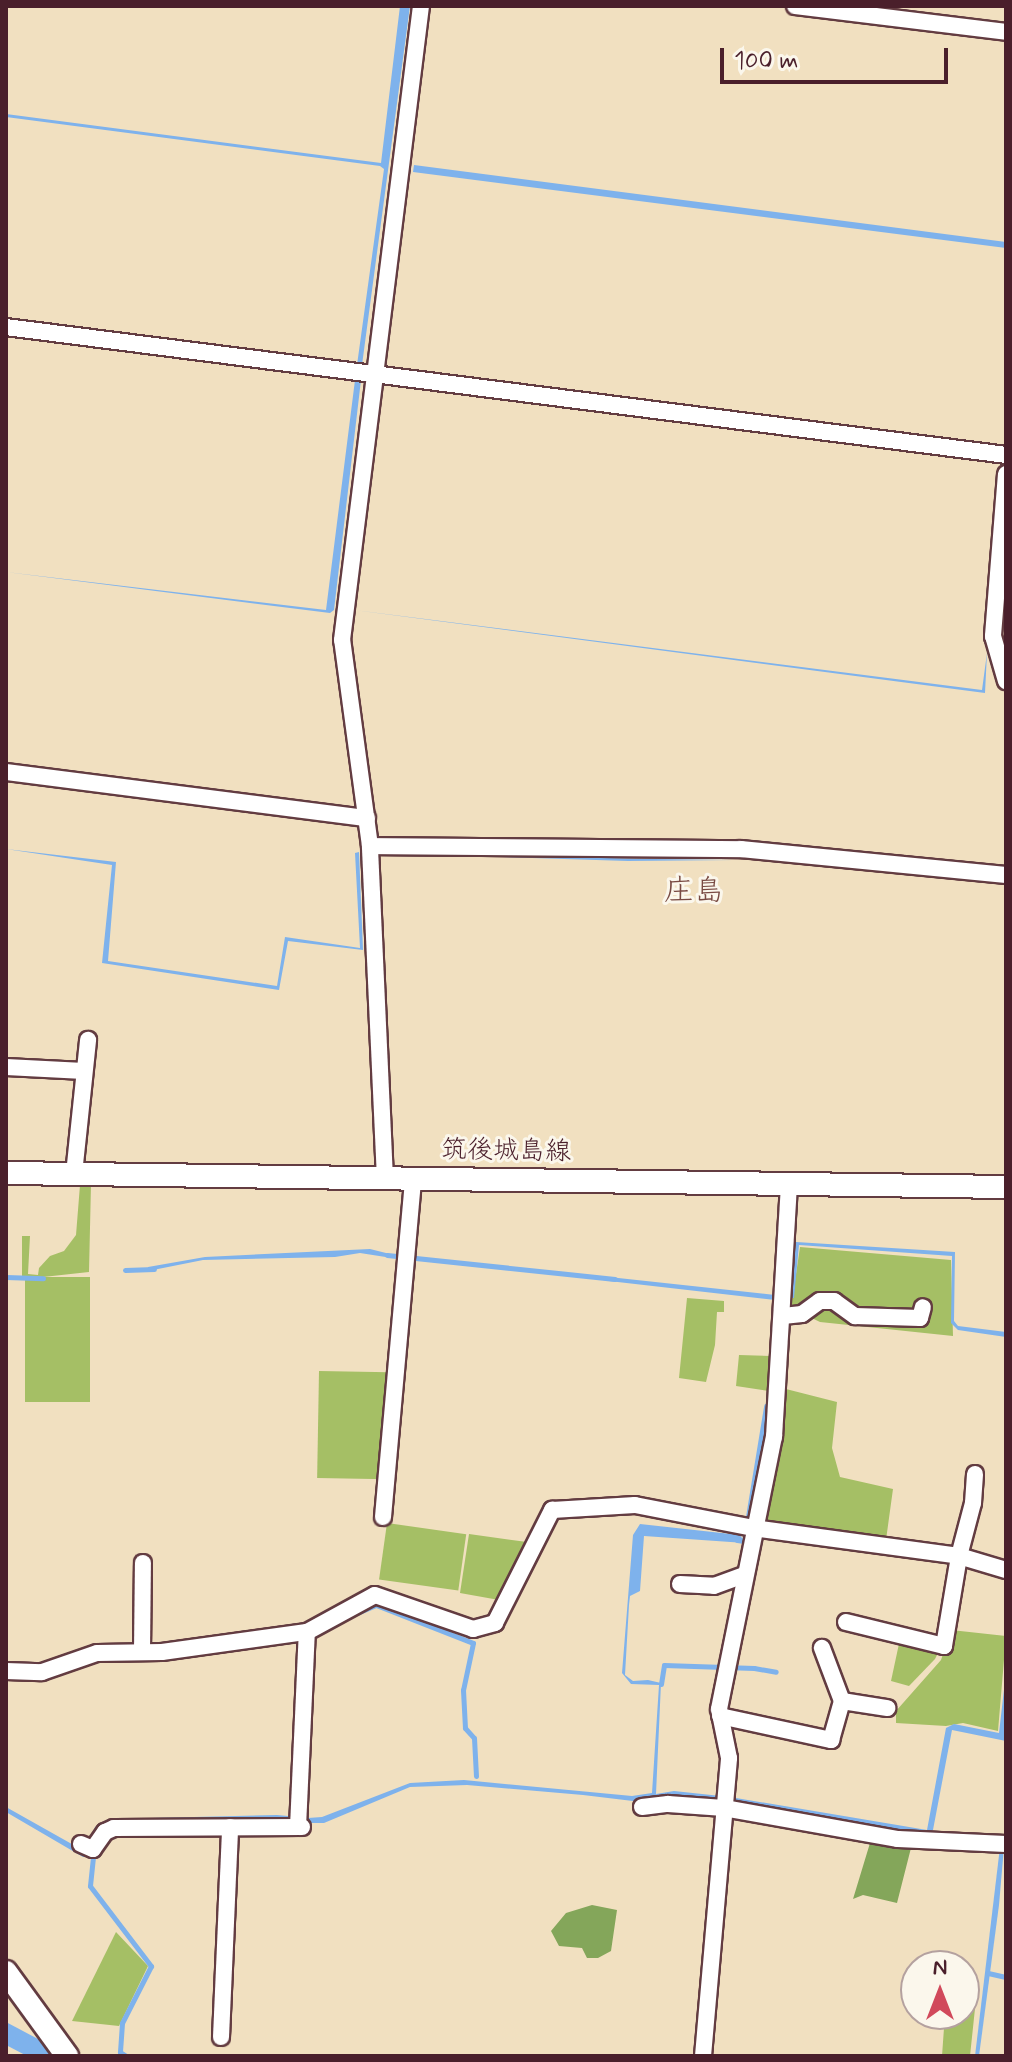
<!DOCTYPE html>
<html>
<head>
<meta charset="utf-8">
<style>
  body { margin:0 }
  #map { position:relative; width:1012px; height:2062px; overflow:hidden; background:#f1e0c0; font-family:Mynerve,"Klee One",sans-serif }
  div>[style] { position:absolute }
  .green>* { inset:0; background:#a5bf65; transform-origin:0 0 }
  .forest>* { inset:0; background:#84a65a }
  .water>* { inset:0; background:#7eb2ec }
  .stream>* { height:5px; margin:-2.5px; padding:0 2.5px; transform-origin:2.5px; border-radius:2.5px; background:#7eb2ec }
  .roads { filter:drop-shadow(2px 0 #633c41) drop-shadow(-2px 0 #633c41) drop-shadow(0 2px #633c41) drop-shadow(0 -2px #633c41) }
  .minor>* { height:16px; margin:-8px; padding:0 8px; transform-origin:8px; border-radius:8px; background:#fff }
  .secondary>* { height:22px; margin:-11px; padding:0 11px; transform-origin:11px; border-radius:11px; background:#fff }
  span { translate:-50% -50%; white-space:nowrap; text-align:center; line-height:1.15; -webkit-text-stroke:6px #fbf7ec; paint-order:stroke }
  .street-label { font-size:26px; color:#4a1f2b }
  .quarter-label { font-size:30px; color:#794a42 }
  .frame { position:absolute; inset:0; border:8px solid #4a1f2b; pointer-events:none }
  .north { position:absolute; left:900px; top:1950px; width:80px; height:80px; box-sizing:border-box; background:#fbf7ec; border:2px solid #b4a19f; border-radius:50%; rotate:0deg; font-size:22px; font-weight:700; line-height:32px; text-align:center; color:#4a1f2b }
  .north::after { content:''; display:block; margin:auto; width:28px; height:36px; background:#d1495b; clip-path:polygon(50% 0,100% 100%,50% 72%,0 100%) }
  .scale { position:absolute; left:720px; top:48px; width:228px; height:36px; box-sizing:border-box; border:4px solid #4a1f2b; border-top:0; padding-left:10px; font-size:24px; line-height:28px; white-space:nowrap; color:#4a1f2b; -webkit-text-stroke:6px #fbf7ec; paint-order:stroke }
</style>
</head>
<body>
<div id="map">
  <div class="green">
    <div style="clip-path:polygon(91px 1184px,89px 1272px,43px 1277px,22px 1276px,22px 1236px,30px 1236px,28px 1274px,38px 1275px,39px 1268px,50px 1256px,64px 1251px,76px 1235px,80px 1185px)"></div>
    <div style="clip-path:polygon(800px 1247px,951px 1260px,953px 1336px,820px 1322px,791px 1308px)"></div>
    <div style="left:90px;top:1277px;width:125px;height:65px;rotate:90deg"></div>
    <div style="clip-path:polygon(687px 1298px,724px 1301px,724px 1312px,717px 1312px,715px 1345px,706px 1382px,679px 1378px)"></div>
    <div style="clip-path:polygon(739px 1355px,771px 1356px,769px 1391px,736px 1386px)"></div>
    <div style="left:319px;top:1371px;width:70px;height:107px;rotate:1deg"></div>
    <div style="clip-path:polygon(782px 1388px,837px 1402px,832px 1448px,840px 1477px,893px 1489px,886px 1540px,762px 1522px)"></div>
    <div style="left:387px;top:1523px;width:80px;height:57px;rotate:8deg"></div>
    <div style="clip-path:polygon(469px 1534px,527px 1542px,499px 1600px,460px 1593px)"></div>
    <div style="clip-path:polygon(951px 1630px,1006px 1636px,998px 1731px,963px 1723px,946px 1726px,896px 1723px,896px 1711px,941px 1660px)"></div>
    <div style="clip-path:polygon(900px 1639px,940px 1649px,935px 1659px,909px 1686px,891px 1681px)"></div>
    <div style="clip-path:polygon(116px 1932px,148px 1966px,119px 2026px,72px 2021px)"></div>
    <div style="clip-path:polygon(964px 1999px,976px 1999px,970px 2056px,942px 2056px,945px 2014px,964px 2014px)"></div>
  </div>
  <div class="forest">
    <div style="clip-path:polygon(870px 1843px,911px 1848px,897px 1903px,863px 1895px,853px 1899px)"></div>
    <div style="clip-path:polygon(592px 1905px,617px 1910px,611px 1951px,598px 1958px,587px 1958px,582px 1948px,559px 1946px,551px 1931px,566px 1913px)"></div>
  </div>
  <div class="water">
    <div style="clip-path:polygon(400px 6px,410px 6px,362px 365px,357px 365px,384px 169px,380px 166px,6px 117px,6px 114px,381px 163px)"></div>
    <div style="clip-path:polygon(414px 165px,1006px 242px,1006px 248px,413px 172px)"></div>
    <div style="clip-path:polygon(355px 380px,361px 380px,334px 610px,330px 613px,6px 572px,326px 610px)"></div>
    <div style="clip-path:polygon(354px 610px,982px 690px,987px 653px,985px 693px)"></div>
    <div style="clip-path:polygon(6px 849px,116px 862px,108px 961px,277px 986px,285px 937px,360px 948px,355px 853px,359px 852px,363px 950px,288px 941px,279px 990px,102px 963px,112px 865px)"></div>
    <div style="clip-path:polygon(380px 853px,654px 859px,734px 860px,628px 861px)"></div>
    <div style="clip-path:polygon(796px 1242px,955px 1252px,954px 1321px,958px 1326px,1006px 1332px,1006px 1337px,958px 1330px,951px 1323px,952px 1256px,799px 1245px,794px 1298px,790px 1298px)"></div>
    <div style="clip-path:polygon(370px 1249px,394px 1255px,392px 1258px,360px 1253px,335px 1257px,203px 1260px,148px 1271px,148px 1267px,205px 1257px)"></div>
    <div style="clip-path:polygon(609px 1277px,775px 1295px,775px 1300px,609px 1281px)"></div>
    <div style="clip-path:polygon(640px 1524px,740px 1535px,745px 1543px,644px 1536px,640px 1591px,630px 1596px,629px 1605px,625px 1675px,633px 1681px,648px 1680px,661px 1683px,656px 1794px,674px 1791px,730px 1797px,927px 1830px,946px 1728px,954px 1724px,999px 1733px,1006px 1672px,1006px 1741px,952px 1730px,933px 1830px,925px 1836px,583px 1795px,467px 1785px,410px 1787px,324px 1823px,309px 1823px,308px 1818px,322px 1817px,410px 1783px,464px 1780px,632px 1796px,652px 1793px,659px 1685px,631px 1684px,622px 1673px,633px 1535px)"></div>
    <div style="clip-path:polygon(6px 1807px,86px 1852px,95px 1827px,110px 1819px,277px 1815px,288px 1816px,288px 1821px,97px 1835px,91px 1857px,83px 1857px,6px 1812px)"></div>
    <div style="clip-path:polygon(1000px 1847px,1004px 1847px,999px 1905px,979px 2056px,975px 2056px)"></div>
    <div style="clip-path:polygon(6px 2022px,70px 2056px,27px 2056px,6px 2045px)"></div>
  </div>
  <div class="stream">
    <div style="left:387px;top:1255px;width:229px;rotate:6deg"></div>
    <div style="left:125px;top:1270px;width:29px;rotate:-2deg"></div>
    <div style="left:6px;top:1277px;width:37px;rotate:2deg"></div>
    <div style="left:737px;top:1540px;width:7px;rotate:8deg"></div>
    <div style="left:744px;top:1541px;width:137px;rotate:-80.7deg"></div>
    <div style="left:357px;top:1613px;width:21px;rotate:-23deg"></div>
    <div style="left:376px;top:1605px;width:104px;rotate:21.4deg"></div>
    <div style="left:473px;top:1643px;width:48px;rotate:102deg"></div>
    <div style="left:463px;top:1690px;width:38px;rotate:87deg"></div>
    <div style="left:465px;top:1728px;width:13px;rotate:48deg"></div>
    <div style="left:474px;top:1738px;width:38px;rotate:87deg"></div>
    <div style="left:661px;top:1684px;width:19px;rotate:-81deg"></div>
    <div style="left:664px;top:1665px;width:90px;rotate:1.9deg"></div>
    <div style="left:754px;top:1668px;width:22px;rotate:10deg"></div>
    <div style="left:89px;top:1855px;width:4px;rotate:27deg"></div>
    <div style="left:93px;top:1857px;width:29px;rotate:96deg"></div>
    <div style="left:90px;top:1886px;width:101px;rotate:52.7deg"></div>
    <div style="left:151px;top:1966px;width:64px;rotate:117deg"></div>
    <div style="left:122px;top:2023px;width:29px;rotate:94deg"></div>
    <div style="left:120px;top:2052px;width:7px;rotate:34deg"></div>
    <div style="left:988px;top:1973px;width:18px;rotate:13deg"></div>
  </div>
  <div class="roads">
    <div class="minor">
      <div style="left:795px;top:6px;width:213px;rotate:7deg"></div>
      <div style="left:6px;top:327px;width:1008px;rotate:7.29deg"></div>
      <div style="left:1006px;top:474px;width:163px;rotate:94.6deg"></div>
      <div style="left:993px;top:636px;width:47px;rotate:73.9deg"></div>
      <div style="left:6px;top:772px;width:364px;rotate:7.3deg"></div>
      <div style="left:370px;top:846px;width:371px;rotate:0.5deg"></div>
      <div style="left:741px;top:849px;width:266px;rotate:5.6deg"></div>
      <div style="left:6px;top:1067px;width:78px;rotate:2.9deg"></div>
      <div style="left:74px;top:1174px;width:135px;rotate:-84deg"></div>
      <div style="left:385px;top:1179px;width:333px;rotate:-92.6deg"></div>
      <div style="left:370px;top:846px;width:208px;rotate:-97.7deg"></div>
      <div style="left:342px;top:640px;width:639px;rotate:-82.9deg"></div>
      <div style="left:783px;top:1316px;width:19px;rotate:-6deg"></div>
      <div style="left:802px;top:1314px;width:22px;rotate:-36deg"></div>
      <div style="left:820px;top:1301px;width:14px"></div>
      <div style="left:834px;top:1301px;width:26px;rotate:36deg"></div>
      <div style="left:855px;top:1316px;width:65px;rotate:1.8deg"></div>
      <div style="left:920px;top:1318px;width:11px;rotate:-75deg"></div>
      <div style="left:383px;top:1517px;width:339px;rotate:-84.9deg"></div>
      <div style="left:680px;top:1584px;width:34px;rotate:3deg"></div>
      <div style="left:714px;top:1586px;width:32px;rotate:-20deg"></div>
      <div style="left:846px;top:1622px;width:101px;rotate:13.8deg"></div>
      <div style="left:944px;top:1646px;width:91px;rotate:-80.5deg"></div>
      <div style="left:959px;top:1556px;width:55px;rotate:-75.2deg"></div>
      <div style="left:973px;top:1503px;width:29px;rotate:-86deg"></div>
      <div style="left:142px;top:1652px;width:89px;rotate:-89.4deg"></div>
      <div style="left:6px;top:1671px;width:36px;rotate:2deg"></div>
      <div style="left:42px;top:1672px;width:58px;rotate:-19.1deg"></div>
      <div style="left:97px;top:1653px;width:65px;rotate:-0.9deg"></div>
      <div style="left:162px;top:1652px;width:146px;rotate:-7.9deg"></div>
      <div style="left:307px;top:1632px;width:77px;rotate:-28.6deg"></div>
      <div style="left:375px;top:1595px;width:104px;rotate:19.1deg"></div>
      <div style="left:473px;top:1629px;width:23px;rotate:-15deg"></div>
      <div style="left:495px;top:1623px;width:127px;rotate:-63.2deg"></div>
      <div style="left:552px;top:1510px;width:83px;rotate:-3.4deg"></div>
      <div style="left:635px;top:1505px;width:120px;rotate:11deg"></div>
      <div style="left:753px;top:1528px;width:208px;rotate:7.7deg"></div>
      <div style="left:959px;top:1556px;width:49px;rotate:16.6deg"></div>
      <div style="left:842px;top:1701px;width:46px;rotate:8.8deg"></div>
      <div style="left:720px;top:1716px;width:114px;rotate:12.2deg"></div>
      <div style="left:831px;top:1740px;width:41px;rotate:-74.2deg"></div>
      <div style="left:842px;top:1701px;width:57px;rotate:-110.7deg"></div>
      <div style="left:642px;top:1807px;width:26px;rotate:-7deg"></div>
      <div style="left:668px;top:1804px;width:56px;rotate:4.1deg"></div>
      <div style="left:724px;top:1808px;width:177px;rotate:10.1deg"></div>
      <div style="left:898px;top:1839px;width:108px;rotate:2.7deg"></div>
      <div style="left:298px;top:1827px;width:195px;rotate:-87.4deg"></div>
      <div style="left:81px;top:1844px;width:13px;rotate:23deg"></div>
      <div style="left:93px;top:1849px;width:21px;rotate:-55deg"></div>
      <div style="left:105px;top:1832px;width:10px;rotate:-24deg"></div>
      <div style="left:114px;top:1828px;width:188px;rotate:-0.3deg"></div>
      <div style="left:221px;top:2037px;width:210px;rotate:-87.5deg"></div>
      <div style="left:703px;top:2056px;width:299px;rotate:-85deg"></div>
      <div style="left:729px;top:1758px;width:50px;rotate:-101.5deg"></div>
      <div style="left:719px;top:1709px;width:278px;rotate:-78.6deg"></div>
      <div style="left:774px;top:1437px;width:253px;rotate:-86.6deg"></div>
    </div>
    <div class="secondary">
      <div style="left:6px;top:1173px;width:1000px;rotate:0.8deg"></div>
      <div style="left:6px;top:1972px;width:104px;rotate:54deg"></div>
    </div>
  </div>
  <div class="street-label">
    <span style="left:506px;top:1152px;rotate:1deg">筑後城島線</span>
  </div>
  <div class="quarter-label">
    <span style="left:694px;top:892px">庄島</span>
  </div>
  <div class="frame"></div>
  <div class="north">N</div>
  <div class="scale">100 m</div>
</div>
</body>
</html>
